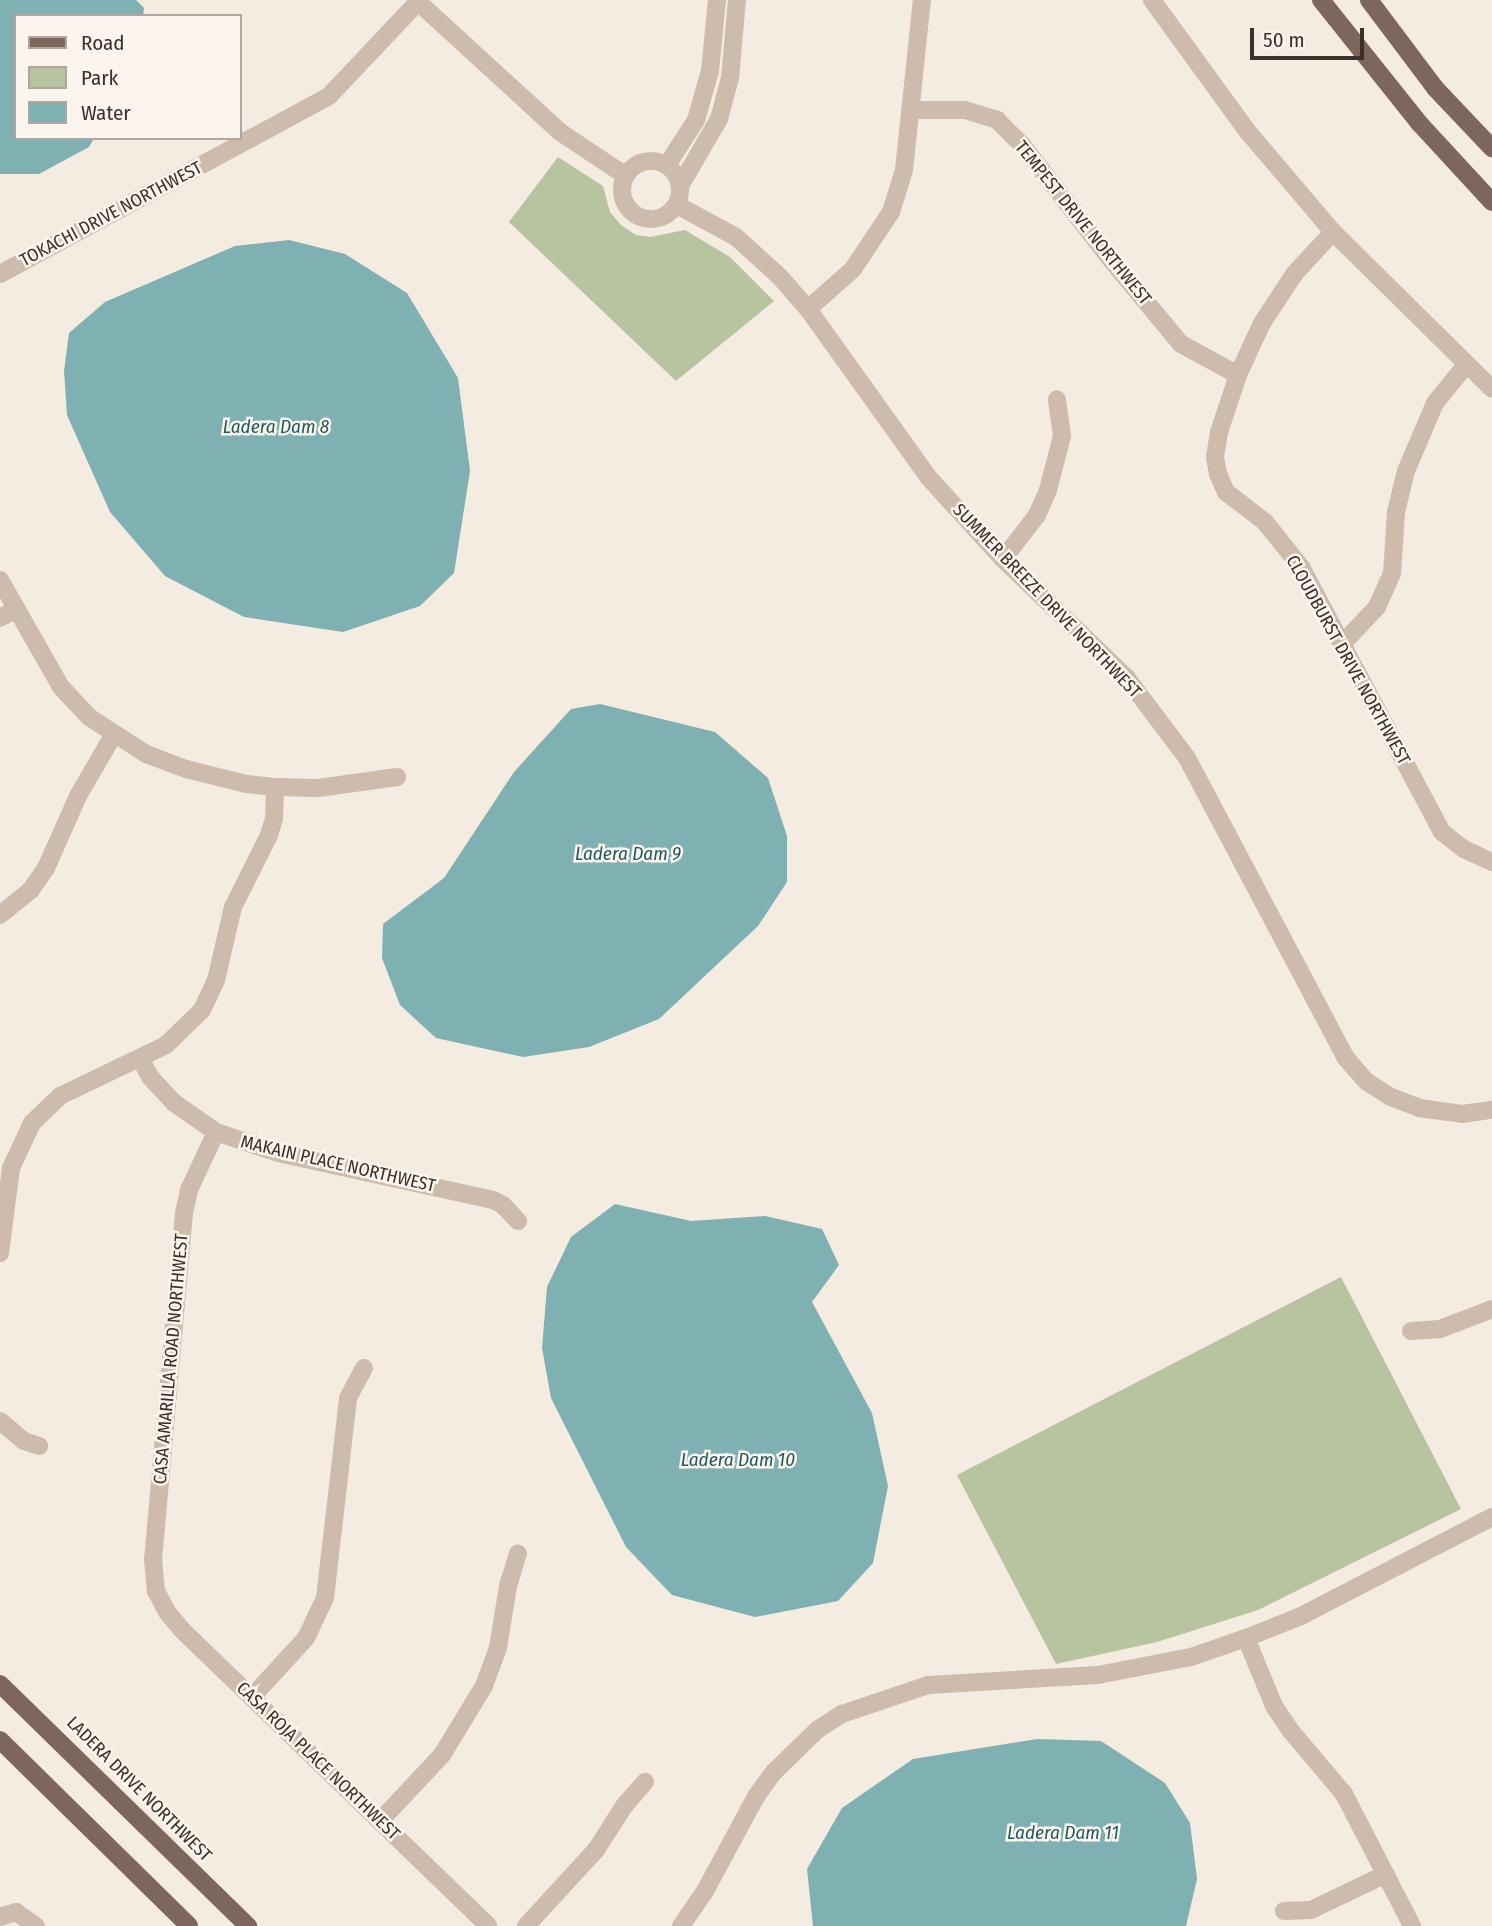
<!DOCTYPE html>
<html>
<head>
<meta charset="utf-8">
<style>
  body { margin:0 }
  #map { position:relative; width:1492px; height:1926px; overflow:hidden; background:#f4ebe1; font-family:"Fira Sans Condensed",sans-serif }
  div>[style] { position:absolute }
  .green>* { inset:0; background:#b8c4a0 }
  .water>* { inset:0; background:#7fb0b2 }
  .minor>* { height:18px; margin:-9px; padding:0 9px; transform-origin:9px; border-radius:9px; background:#cdbbac }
  .minor>.ring { margin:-9px; padding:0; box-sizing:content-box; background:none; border:18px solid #cdbbac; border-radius:50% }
  .major>* { height:18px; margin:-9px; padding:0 9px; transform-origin:9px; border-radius:9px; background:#7d675c }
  span { translate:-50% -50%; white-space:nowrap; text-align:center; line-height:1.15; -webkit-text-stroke:5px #fbf5ee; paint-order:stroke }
  .street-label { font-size:18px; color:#3b302b }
  .water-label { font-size:19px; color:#1f5a5e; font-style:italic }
  .legend { position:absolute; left:14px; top:14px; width:228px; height:126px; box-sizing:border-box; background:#fbf5ee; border:2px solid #aea6a0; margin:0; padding:9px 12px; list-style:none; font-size:21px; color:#3b302b }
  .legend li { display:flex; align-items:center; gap:14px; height:35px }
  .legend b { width:35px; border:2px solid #aea6a0 }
  .scale { position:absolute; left:1250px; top:28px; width:114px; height:32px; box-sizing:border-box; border:4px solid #3b302b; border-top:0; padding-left:9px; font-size:21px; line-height:24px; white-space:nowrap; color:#3b302b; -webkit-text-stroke:5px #fbf5ee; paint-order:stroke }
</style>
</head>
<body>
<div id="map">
  <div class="green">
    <div style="clip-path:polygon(558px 157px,603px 186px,610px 212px,621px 225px,636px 235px,650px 237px,685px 230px,730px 257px,774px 301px,676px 381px,509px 222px)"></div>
    <div style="clip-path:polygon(1341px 1277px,1461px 1509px,1258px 1610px,1157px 1642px,1056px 1664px,957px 1475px)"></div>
  </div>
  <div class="water">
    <div style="clip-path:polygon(0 0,136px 0,144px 8px,143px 16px,16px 16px,16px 138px,94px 138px,89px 147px,39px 174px,0 174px)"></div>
    <div style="clip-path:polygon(289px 240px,345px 254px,407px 293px,458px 378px,470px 471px,454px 573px,420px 606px,343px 632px,244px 617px,165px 576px,110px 512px,67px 415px,64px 371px,69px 333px,105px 302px,235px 246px)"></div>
    <div style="clip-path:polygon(600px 704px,715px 732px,768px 778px,787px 836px,787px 882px,758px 926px,659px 1019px,589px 1047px,523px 1057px,436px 1038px,400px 1005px,382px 958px,383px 924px,444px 878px,514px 772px,571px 709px)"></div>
    <div style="clip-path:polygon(615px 1204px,691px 1221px,765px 1216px,822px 1229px,839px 1265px,812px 1302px,872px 1413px,888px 1486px,873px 1563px,838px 1601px,755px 1617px,672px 1595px,626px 1547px,551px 1398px,542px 1348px,547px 1287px,571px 1237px)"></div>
    <div style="clip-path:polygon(1037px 1739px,1101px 1741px,1165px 1783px,1190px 1823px,1197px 1879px,1186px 1926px,813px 1926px,807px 1869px,842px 1808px,913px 1759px)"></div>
  </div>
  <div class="minor">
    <div style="left:416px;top:0;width:195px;rotate:42.5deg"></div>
    <div style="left:560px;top:132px;width:79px;rotate:33.7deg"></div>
    <div style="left:1152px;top:0;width:163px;rotate:54deg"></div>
    <div style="left:1248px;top:132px;width:131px;rotate:49.6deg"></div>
    <div style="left:1333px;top:232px;width:223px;rotate:44.6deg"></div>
    <div style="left:913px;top:110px;width:52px"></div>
    <div style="left:965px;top:110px;width:34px;rotate:17deg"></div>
    <div style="left:997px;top:120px;width:37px;rotate:45deg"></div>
    <div style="left:1023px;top:146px;width:145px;rotate:52.3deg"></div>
    <div style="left:1112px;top:261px;width:108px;rotate:50.3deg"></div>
    <div style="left:1181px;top:344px;width:65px;rotate:28.5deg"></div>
    <div class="ring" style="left:622px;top:161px;width:40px;height:40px"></div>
    <div style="left:667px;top:165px;width:54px;rotate:-57.2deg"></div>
    <div style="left:696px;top:120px;width:51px;rotate:-74.1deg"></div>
    <div style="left:710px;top:71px;width:71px;rotate:-84.4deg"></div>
    <div style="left:680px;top:186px;width:78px;rotate:-59.8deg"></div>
    <div style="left:719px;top:119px;width:42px;rotate:-75deg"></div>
    <div style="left:730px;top:78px;width:78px;rotate:-84.9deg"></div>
    <div style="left:677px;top:205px;width:67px;rotate:28.5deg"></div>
    <div style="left:736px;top:237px;width:58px;rotate:42.2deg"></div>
    <div style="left:779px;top:276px;width:44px;rotate:48.7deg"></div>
    <div style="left:808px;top:309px;width:208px;rotate:54.4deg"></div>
    <div style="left:929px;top:478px;width:110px;rotate:47.6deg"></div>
    <div style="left:1003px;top:559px;width:170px;rotate:43.8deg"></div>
    <div style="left:1126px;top:677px;width:101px;rotate:53deg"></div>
    <div style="left:1187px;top:758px;width:338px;rotate:62.1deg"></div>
    <div style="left:1345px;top:1057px;width:33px;rotate:49deg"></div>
    <div style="left:1367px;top:1082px;width:28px;rotate:32deg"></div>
    <div style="left:1391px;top:1097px;width:30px;rotate:21deg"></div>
    <div style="left:1419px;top:1108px;width:43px;rotate:7.9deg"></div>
    <div style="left:1462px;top:1114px;width:30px;rotate:-8deg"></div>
    <div style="left:1333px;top:232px;width:56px;rotate:132.8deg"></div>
    <div style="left:1295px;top:273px;width:60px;rotate:123.4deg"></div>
    <div style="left:1262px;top:323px;width:57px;rotate:114.8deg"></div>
    <div style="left:1238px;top:375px;width:60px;rotate:108.4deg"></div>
    <div style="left:1219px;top:432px;width:25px;rotate:99deg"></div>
    <div style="left:1215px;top:457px;width:17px;rotate:80deg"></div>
    <div style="left:1218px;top:474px;width:20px;rotate:66deg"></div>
    <div style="left:1226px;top:492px;width:49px;rotate:37.6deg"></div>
    <div style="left:1265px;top:522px;width:58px;rotate:51.3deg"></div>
    <div style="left:1301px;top:567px;width:300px;rotate:62deg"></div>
    <div style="left:1442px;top:832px;width:28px;rotate:38deg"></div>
    <div style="left:1464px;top:849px;width:31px;rotate:25deg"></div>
    <div style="left:0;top:274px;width:374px;rotate:-28.4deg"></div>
    <div style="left:329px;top:96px;width:129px;rotate:-46.6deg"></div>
    <div style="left:808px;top:309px;width:60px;rotate:-41.6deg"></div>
    <div style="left:853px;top:269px;width:69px;rotate:-56.3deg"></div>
    <div style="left:891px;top:212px;width:44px;rotate:-72.8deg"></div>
    <div style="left:904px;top:170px;width:171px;rotate:-84deg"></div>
    <div style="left:1003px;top:559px;width:56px;rotate:-52.3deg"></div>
    <div style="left:1037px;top:515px;width:27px;rotate:-66deg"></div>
    <div style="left:1048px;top:490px;width:56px;rotate:-75.5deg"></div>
    <div style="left:1062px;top:436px;width:37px;rotate:-98deg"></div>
    <div style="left:0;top:580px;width:123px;rotate:60.3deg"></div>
    <div style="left:61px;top:687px;width:41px;rotate:47deg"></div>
    <div style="left:89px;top:717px;width:68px;rotate:33deg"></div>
    <div style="left:146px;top:754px;width:43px;rotate:20.6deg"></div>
    <div style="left:186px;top:769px;width:62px;rotate:14deg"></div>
    <div style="left:246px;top:784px;width:29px;rotate:6deg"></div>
    <div style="left:275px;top:787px;width:43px;rotate:1.3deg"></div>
    <div style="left:318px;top:788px;width:80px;rotate:-7.9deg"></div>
    <div style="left:0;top:618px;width:18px;rotate:-29deg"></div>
    <div style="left:1343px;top:643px;width:50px;rotate:-46.6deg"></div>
    <div style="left:1377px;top:607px;width:36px;rotate:-66deg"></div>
    <div style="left:1392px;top:574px;width:62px;rotate:-86.3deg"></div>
    <div style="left:1396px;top:512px;width:42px;rotate:-76.3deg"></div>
    <div style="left:1406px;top:471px;width:74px;rotate:-66.9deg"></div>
    <div style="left:1435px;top:403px;width:49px;rotate:-50.8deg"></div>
    <div style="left:0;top:915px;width:38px;rotate:-39deg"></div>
    <div style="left:30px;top:891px;width:28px;rotate:-55deg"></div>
    <div style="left:46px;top:868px;width:79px;rotate:-66deg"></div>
    <div style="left:78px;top:796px;width:72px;rotate:-59.9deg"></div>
    <div style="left:140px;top:1058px;width:21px;rotate:62deg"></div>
    <div style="left:150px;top:1077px;width:34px;rotate:47deg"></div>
    <div style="left:173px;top:1102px;width:52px;rotate:34.9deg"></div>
    <div style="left:216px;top:1132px;width:65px;rotate:18.7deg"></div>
    <div style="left:278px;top:1153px;width:220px;rotate:12.3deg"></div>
    <div style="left:493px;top:1200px;width:11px;rotate:27deg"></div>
    <div style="left:503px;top:1205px;width:22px;rotate:47deg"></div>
    <div style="left:216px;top:1132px;width:64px;rotate:115deg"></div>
    <div style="left:189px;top:1190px;width:24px;rotate:102deg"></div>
    <div style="left:184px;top:1213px;width:347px;rotate:95.1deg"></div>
    <div style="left:153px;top:1559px;width:32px;rotate:85deg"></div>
    <div style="left:156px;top:1591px;width:24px;rotate:62deg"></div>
    <div style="left:167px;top:1612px;width:25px;rotate:50deg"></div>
    <div style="left:183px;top:1631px;width:424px;rotate:44deg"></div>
    <div style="left:0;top:1253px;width:86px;rotate:-82.6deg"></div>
    <div style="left:11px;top:1168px;width:50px;rotate:-65deg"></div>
    <div style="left:32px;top:1123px;width:39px;rotate:-44deg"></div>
    <div style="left:60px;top:1096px;width:118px;rotate:-25.7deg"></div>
    <div style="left:166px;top:1045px;width:50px;rotate:-44.2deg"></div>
    <div style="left:202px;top:1010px;width:33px;rotate:-65deg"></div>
    <div style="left:216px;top:980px;width:75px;rotate:-76.9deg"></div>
    <div style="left:233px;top:907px;width:80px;rotate:-63.4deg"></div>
    <div style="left:269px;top:835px;width:17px;rotate:-73deg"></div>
    <div style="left:274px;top:819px;width:32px;rotate:-88deg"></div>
    <div style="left:1411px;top:1331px;width:29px;rotate:-4deg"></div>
    <div style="left:1440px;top:1329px;width:56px;rotate:-21deg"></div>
    <div style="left:0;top:1421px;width:31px;rotate:40deg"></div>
    <div style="left:24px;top:1441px;width:16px;rotate:18deg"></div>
    <div style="left:1246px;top:1638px;width:74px;rotate:67.6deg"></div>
    <div style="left:1274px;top:1706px;width:29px;rotate:56deg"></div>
    <div style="left:1290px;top:1730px;width:84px;rotate:49.8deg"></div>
    <div style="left:1344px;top:1794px;width:148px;rotate:62.7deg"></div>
    <div style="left:252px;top:1697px;width:80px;rotate:-47.5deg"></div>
    <div style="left:306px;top:1638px;width:44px;rotate:-64.6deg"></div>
    <div style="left:325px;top:1598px;width:201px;rotate:-83.4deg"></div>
    <div style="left:348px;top:1398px;width:34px;rotate:-62deg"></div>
    <div style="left:380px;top:1821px;width:91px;rotate:-46.8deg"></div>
    <div style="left:442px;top:1755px;width:81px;rotate:-58.7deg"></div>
    <div style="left:484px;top:1686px;width:40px;rotate:-69.8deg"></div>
    <div style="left:498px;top:1648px;width:63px;rotate:-80.8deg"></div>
    <div style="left:508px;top:1586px;width:34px;rotate:-73deg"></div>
    <div style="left:1284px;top:1911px;width:27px;rotate:-2deg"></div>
    <div style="left:1311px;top:1910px;width:83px;rotate:-25.6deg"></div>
    <div style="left:0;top:1917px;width:17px;rotate:-17deg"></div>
    <div style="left:16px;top:1912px;width:24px;rotate:35deg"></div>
    <div style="left:526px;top:1926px;width:103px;rotate:-47.4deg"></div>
    <div style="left:596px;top:1850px;width:52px;rotate:-57.5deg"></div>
    <div style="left:624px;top:1806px;width:32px;rotate:-49deg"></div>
    <div style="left:681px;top:1926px;width:42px;rotate:-55.6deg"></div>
    <div style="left:705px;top:1891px;width:109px;rotate:-61.6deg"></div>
    <div style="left:757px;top:1795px;width:29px;rotate:-54deg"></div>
    <div style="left:774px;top:1772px;width:60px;rotate:-44.3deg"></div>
    <div style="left:817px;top:1730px;width:30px;rotate:-33deg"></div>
    <div style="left:842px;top:1714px;width:91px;rotate:-18.6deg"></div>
    <div style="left:928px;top:1685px;width:170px;rotate:-3.4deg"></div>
    <div style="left:1098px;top:1675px;width:95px;rotate:-11deg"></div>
    <div style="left:1191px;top:1657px;width:58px;rotate:-19.1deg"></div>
    <div style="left:1246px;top:1638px;width:59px;rotate:-21.8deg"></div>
    <div style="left:1301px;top:1616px;width:215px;rotate:-27.4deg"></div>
  </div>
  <div class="major">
    <div style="left:1321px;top:0;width:159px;rotate:51.4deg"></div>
    <div style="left:1420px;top:124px;width:106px;rotate:47.3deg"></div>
    <div style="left:1369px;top:0;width:110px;rotate:53.1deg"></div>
    <div style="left:1435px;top:88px;width:83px;rotate:46.5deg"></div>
    <div style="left:0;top:1684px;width:347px;rotate:44.3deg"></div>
    <div style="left:0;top:1740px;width:265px;rotate:44.5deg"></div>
  </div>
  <div class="street-label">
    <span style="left:111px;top:214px;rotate:-28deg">TOKACHI DRIVE NORTHWEST</span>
    <span style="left:1083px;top:223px;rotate:51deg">TEMPEST DRIVE NORTHWEST</span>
    <span style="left:1047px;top:601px;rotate:46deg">SUMMER BREEZE DRIVE NORTHWEST</span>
    <span style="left:1348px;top:660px;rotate:61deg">CLOUDBURST DRIVE NORTHWEST</span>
    <span style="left:338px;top:1164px;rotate:13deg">MAKAIN PLACE NORTHWEST</span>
    <span style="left:171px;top:1359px;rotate:-85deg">CASA AMARILLA ROAD NORTHWEST</span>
    <span style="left:318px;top:1761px;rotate:44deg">CASA ROJA PLACE NORTHWEST</span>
    <span style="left:139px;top:1789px;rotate:45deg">LADERA DRIVE NORTHWEST</span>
  </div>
  <div class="water-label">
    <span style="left:276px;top:427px">Ladera Dam 8</span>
    <span style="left:628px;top:854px">Ladera Dam 9</span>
    <span style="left:738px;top:1460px">Ladera Dam 10</span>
    <span style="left:1063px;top:1833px">Ladera Dam 11</span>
  </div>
  <ul class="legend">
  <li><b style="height:9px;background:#7d675c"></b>Road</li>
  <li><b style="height:19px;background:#b8c4a0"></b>Park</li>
  <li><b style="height:19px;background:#7fb0b2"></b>Water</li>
  </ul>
  <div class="scale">50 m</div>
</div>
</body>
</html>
